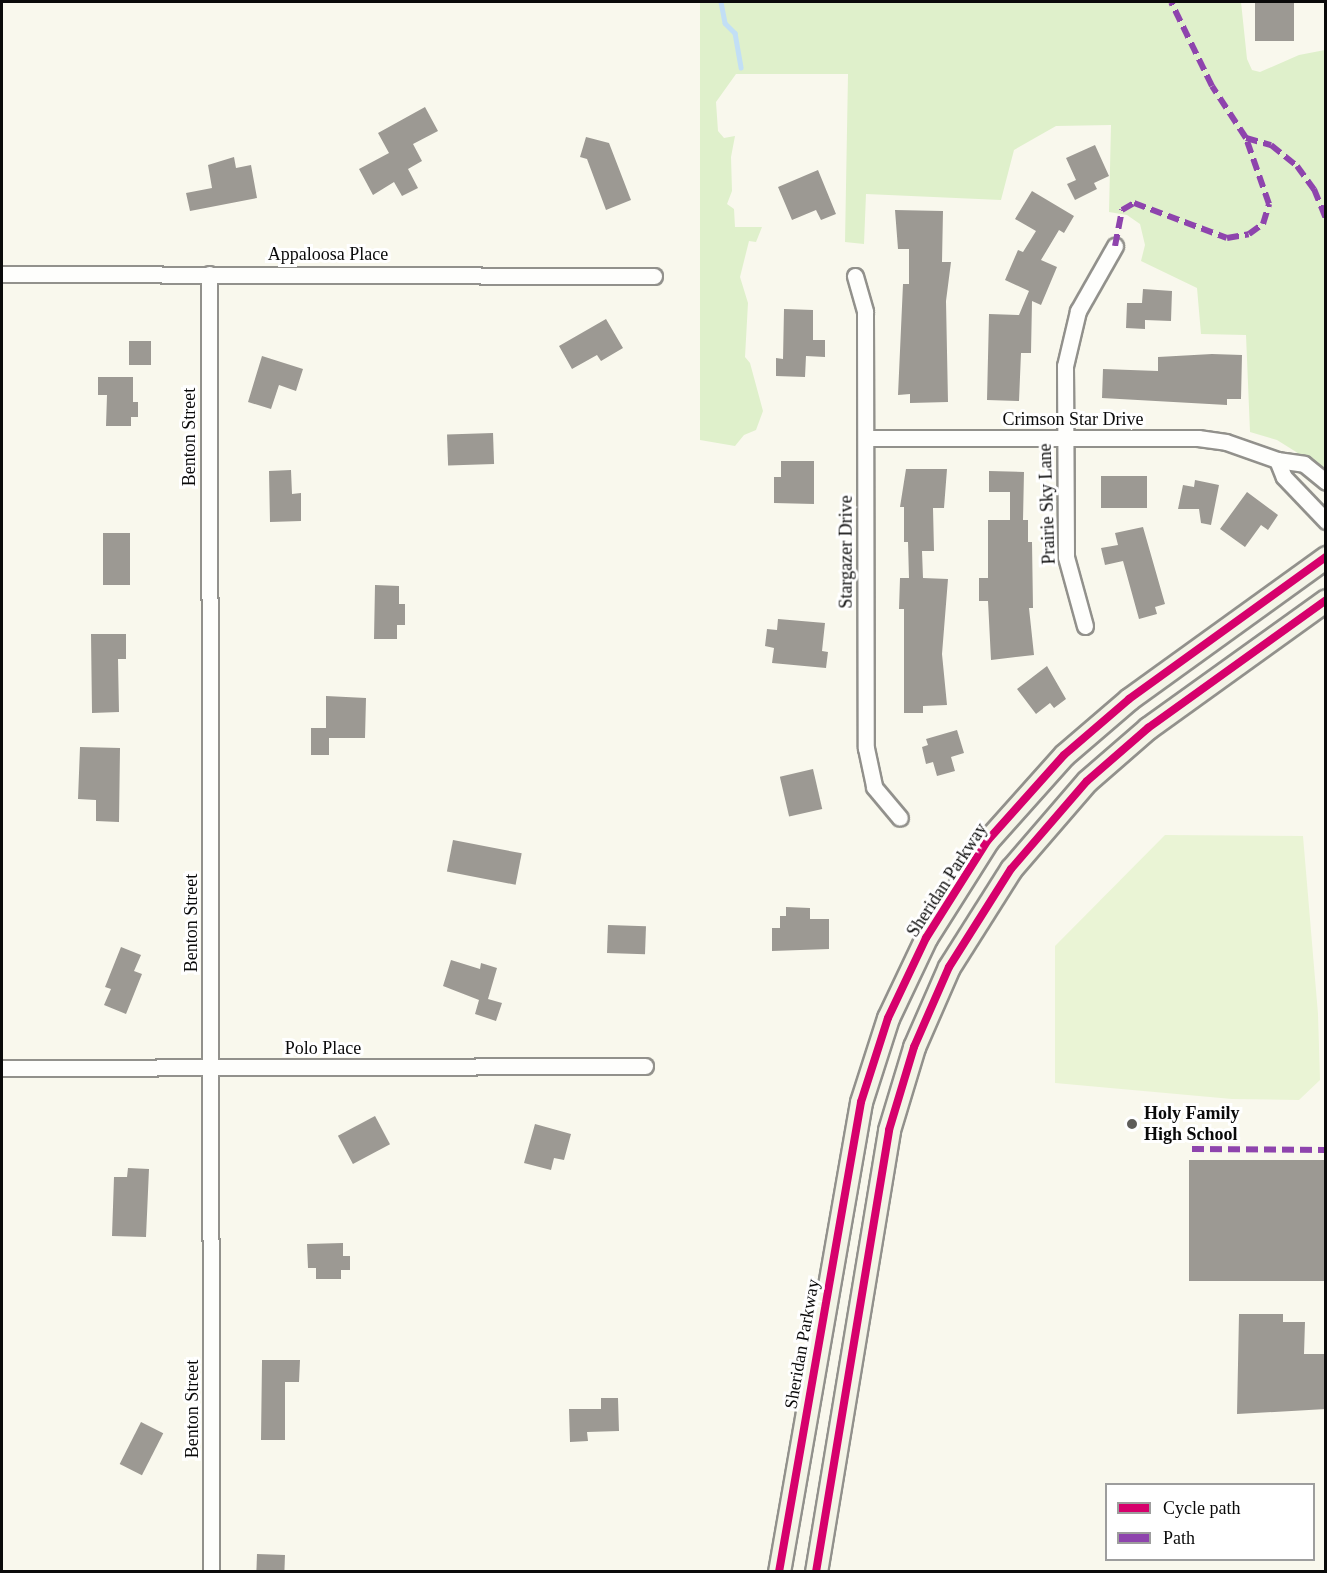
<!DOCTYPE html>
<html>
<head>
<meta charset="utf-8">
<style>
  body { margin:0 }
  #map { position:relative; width:1327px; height:1573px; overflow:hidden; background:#f9f8ed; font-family:"Times New Roman",serif }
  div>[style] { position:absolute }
  .green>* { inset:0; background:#dff0cb }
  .pitch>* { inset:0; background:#eaf4d5 }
  .stream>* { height:4.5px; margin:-2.25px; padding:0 2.25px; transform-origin:2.25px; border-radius:2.25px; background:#c2dff5 }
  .building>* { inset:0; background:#9c9993; transform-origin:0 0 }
  .roads { filter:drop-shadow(2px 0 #92918c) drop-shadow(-2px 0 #92918c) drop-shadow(0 2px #92918c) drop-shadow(0 -2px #92918c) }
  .street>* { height:15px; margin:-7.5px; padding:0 7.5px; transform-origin:7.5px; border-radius:7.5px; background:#fefefc }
  .secondary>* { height:21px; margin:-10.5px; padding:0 10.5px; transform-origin:10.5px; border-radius:10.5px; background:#f4f4e7 }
  .quiet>* { height:6px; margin-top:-3px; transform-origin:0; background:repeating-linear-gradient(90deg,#8e44ad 0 12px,transparent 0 18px) }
  .cycleway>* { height:8px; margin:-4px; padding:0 4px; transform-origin:4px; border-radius:4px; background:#d6006c }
  .dots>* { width:16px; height:16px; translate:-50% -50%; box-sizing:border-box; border:3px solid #fff; border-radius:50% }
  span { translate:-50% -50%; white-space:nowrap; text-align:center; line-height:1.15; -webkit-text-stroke:6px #fff; paint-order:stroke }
  .street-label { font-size:18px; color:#0a0a0a }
  .poi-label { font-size:18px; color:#0a0a0a; font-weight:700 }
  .left { translate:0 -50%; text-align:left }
  .frame { position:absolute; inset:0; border:3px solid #0a0a0a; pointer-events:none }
  .legend { position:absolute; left:1105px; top:1483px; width:210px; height:78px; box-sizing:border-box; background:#fff; border:2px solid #9d9d9d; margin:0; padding:8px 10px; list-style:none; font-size:18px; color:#0a0a0a }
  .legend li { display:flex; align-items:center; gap:12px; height:30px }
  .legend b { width:30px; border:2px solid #9d9d9d }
</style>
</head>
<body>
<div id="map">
  <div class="green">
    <div style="clip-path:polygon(700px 2px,1241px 2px,1247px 59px,1252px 70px,1260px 72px,1299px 55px,1325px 50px,1325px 470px,1277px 440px,1250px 432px,1246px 335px,1201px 334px,1197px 288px,1141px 261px,1145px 245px,1140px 224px,1127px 215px,1109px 212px,1111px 125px,1056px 126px,1014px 150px,1001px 200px,866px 194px,864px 244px,845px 242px,848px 74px,736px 74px,716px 102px,718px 131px,724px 138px,735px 136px,731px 157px,732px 191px,727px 204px,734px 209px,735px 227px,762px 227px,756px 242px,749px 241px,740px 277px,748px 303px,745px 357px,750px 363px,763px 411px,756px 430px,744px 435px,735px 446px,700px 440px)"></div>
  </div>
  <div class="pitch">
    <div style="clip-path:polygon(1165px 835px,1303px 836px,1318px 1014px,1320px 1080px,1299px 1100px,1232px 1099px,1055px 1083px,1055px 946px)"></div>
  </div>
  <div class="stream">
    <div style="left:721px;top:2px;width:21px;rotate:79deg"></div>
    <div style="left:725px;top:23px;width:14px;rotate:45deg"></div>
    <div style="left:735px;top:33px;width:35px;rotate:80deg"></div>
  </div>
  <div class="building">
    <div style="left:1255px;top:2px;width:39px;height:39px"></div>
    <div style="clip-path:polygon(425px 107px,438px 131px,413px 144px,422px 161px,408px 169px,418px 188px,402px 196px,394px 182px,373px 195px,359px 169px,389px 153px,378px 133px)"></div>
    <div style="clip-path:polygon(586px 137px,609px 143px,631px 200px,606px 210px,587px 159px,580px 157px)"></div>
    <div style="clip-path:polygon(1095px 145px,1109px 176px,1094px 183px,1097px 189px,1075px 200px,1067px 184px,1076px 180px,1066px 158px)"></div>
    <div style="clip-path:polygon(234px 157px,236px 168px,251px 165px,257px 198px,190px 211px,186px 193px,212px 188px,208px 165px)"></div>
    <div style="clip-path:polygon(818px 170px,836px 214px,821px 220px,816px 210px,792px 220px,778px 187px)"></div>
    <div style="clip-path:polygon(1032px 191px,1074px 216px,1064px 233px,1059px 230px,1041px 260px,1057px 267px,1041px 305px,1032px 301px,1031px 353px,1021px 353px,1019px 401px,987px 400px,989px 314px,1019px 315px,1029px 291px,1005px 280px,1018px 250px,1023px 252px,1036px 231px,1015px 219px)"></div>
    <div style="clip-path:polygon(895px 210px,943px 211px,942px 262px,951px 262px,946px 301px,948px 402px,910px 403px,910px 394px,898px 395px,903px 284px,909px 284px,909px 249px,898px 249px)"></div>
    <div style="clip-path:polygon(1143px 289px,1172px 291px,1171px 321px,1145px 320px,1145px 329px,1126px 328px,1127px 303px,1142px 303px)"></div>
    <div style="clip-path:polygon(784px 309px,813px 310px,813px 340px,825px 340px,825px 357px,806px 356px,805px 377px,776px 376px,776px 358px,783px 359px)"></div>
    <div style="clip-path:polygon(606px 319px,623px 348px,601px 361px,597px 355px,572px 369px,559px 346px)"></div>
    <div style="left:129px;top:341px;width:22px;height:24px"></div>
    <div style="clip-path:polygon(1212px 354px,1242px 355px,1241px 399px,1227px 399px,1227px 405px,1102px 398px,1103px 369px,1158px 371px,1158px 357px)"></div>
    <div style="clip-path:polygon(262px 356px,303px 369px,296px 391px,279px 385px,271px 409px,248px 402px)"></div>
    <div style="clip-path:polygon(98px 377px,133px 377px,133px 402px,138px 402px,138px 417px,131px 417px,131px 426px,106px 426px,107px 395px,98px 395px)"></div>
    <div style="left:493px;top:433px;width:31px;height:46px;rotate:88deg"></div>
    <div style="clip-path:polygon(781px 461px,814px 461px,814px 504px,774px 503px,774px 477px,781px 477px)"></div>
    <div style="clip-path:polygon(906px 469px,947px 469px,944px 508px,933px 508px,934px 551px,922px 551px,923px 578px,948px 579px,942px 654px,947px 705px,923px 706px,923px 713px,904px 713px,904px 609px,899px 609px,900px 578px,909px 578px,908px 542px,904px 542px,904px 507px,900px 507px)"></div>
    <div style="clip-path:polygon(291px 470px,292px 494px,301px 493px,301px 521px,270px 522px,269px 471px)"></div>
    <div style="clip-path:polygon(989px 471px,1024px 472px,1023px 520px,1028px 520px,1028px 542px,1032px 542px,1033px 608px,1029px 608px,1034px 655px,991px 660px,988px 601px,979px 601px,979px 578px,988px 578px,988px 520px,1010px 520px,1010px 492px,989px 492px)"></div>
    <div style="left:1101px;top:476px;width:46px;height:32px"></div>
    <div style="clip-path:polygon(1195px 480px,1219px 485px,1211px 525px,1201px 523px,1199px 509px,1178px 509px,1183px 485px,1194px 487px)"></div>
    <div style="clip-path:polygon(1247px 492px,1278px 515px,1268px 530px,1261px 525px,1245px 547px,1220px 529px)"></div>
    <div style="clip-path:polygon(1143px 527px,1165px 604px,1155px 607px,1157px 614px,1139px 619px,1123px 561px,1105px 565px,1101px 548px,1118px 545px,1115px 533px)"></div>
    <div style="left:103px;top:533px;width:27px;height:52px"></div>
    <div style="clip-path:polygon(375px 585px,399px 586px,399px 604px,405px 604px,405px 625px,397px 625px,397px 639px,374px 639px)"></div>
    <div style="clip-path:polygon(778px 619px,825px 623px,822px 651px,828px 652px,826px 668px,772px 663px,774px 648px,765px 646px,767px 629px,777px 630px)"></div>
    <div style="clip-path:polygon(91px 634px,126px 634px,126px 659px,118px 659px,119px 712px,92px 713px)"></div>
    <div style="clip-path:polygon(1047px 666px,1066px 699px,1054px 708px,1050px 703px,1036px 714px,1017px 689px)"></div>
    <div style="clip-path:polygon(326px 696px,366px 698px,365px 738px,329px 738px,329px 755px,311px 755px,311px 728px,326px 728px)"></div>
    <div style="clip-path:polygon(957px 730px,964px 753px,951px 757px,955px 771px,937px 776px,933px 762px,926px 764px,922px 747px,928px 745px,926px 739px)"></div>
    <div style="clip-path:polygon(80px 747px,120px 748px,119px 822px,96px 821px,96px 800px,78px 799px)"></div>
    <div style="left:813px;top:769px;width:41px;height:34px;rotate:77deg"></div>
    <div style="left:453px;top:840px;width:70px;height:32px;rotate:11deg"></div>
    <div style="clip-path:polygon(786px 907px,810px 908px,810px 919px,829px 919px,829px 949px,772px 951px,772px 928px,780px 928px,780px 916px,786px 916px)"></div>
    <div style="left:608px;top:925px;width:38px;height:28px;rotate:2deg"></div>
    <div style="clip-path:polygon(121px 947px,141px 955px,134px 971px,142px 974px,126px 1014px,104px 1005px,111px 989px,105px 987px)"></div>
    <div style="clip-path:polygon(451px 960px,480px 969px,481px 963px,497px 968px,488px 999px,502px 1003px,496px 1021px,475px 1014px,479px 1000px,443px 986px)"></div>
    <div style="left:375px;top:1116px;width:32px;height:42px;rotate:62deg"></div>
    <div style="clip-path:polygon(535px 1124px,571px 1134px,564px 1160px,554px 1158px,551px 1170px,524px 1163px)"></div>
    <div style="left:1189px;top:1160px;width:137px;height:121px"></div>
    <div style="clip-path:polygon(128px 1168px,149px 1169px,146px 1237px,112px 1236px,114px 1177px,127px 1177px)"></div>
    <div style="clip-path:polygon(343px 1243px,343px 1256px,350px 1256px,350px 1270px,341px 1270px,341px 1279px,316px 1279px,316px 1268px,308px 1268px,307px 1244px)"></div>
    <div style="clip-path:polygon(1239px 1314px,1283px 1314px,1283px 1322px,1305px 1322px,1304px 1354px,1326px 1354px,1326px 1409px,1237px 1414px)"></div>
    <div style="clip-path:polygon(262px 1360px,300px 1360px,299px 1382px,285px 1382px,285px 1440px,261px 1440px)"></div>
    <div style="clip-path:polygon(601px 1398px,618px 1398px,619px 1431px,587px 1432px,588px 1441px,570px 1442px,569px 1409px,601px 1409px)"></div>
    <div style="left:141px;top:1422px;width:25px;height:47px;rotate:27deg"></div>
    <div style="left:257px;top:1554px;width:28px;height:18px;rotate:2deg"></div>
  </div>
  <div class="roads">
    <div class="street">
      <div style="left:2px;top:274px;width:652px;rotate:0.18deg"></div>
      <div style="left:209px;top:274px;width:1298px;rotate:89.91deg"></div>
      <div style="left:855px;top:276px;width:37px;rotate:74deg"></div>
      <div style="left:865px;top:312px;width:436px;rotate:89.9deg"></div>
      <div style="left:866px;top:748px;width:40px;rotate:78deg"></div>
      <div style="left:874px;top:787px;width:40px;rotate:50deg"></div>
      <div style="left:866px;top:438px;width:332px"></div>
      <div style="left:1198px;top:438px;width:28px;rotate:8deg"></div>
      <div style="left:1226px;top:442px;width:54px;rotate:19.4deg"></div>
      <div style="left:1277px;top:460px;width:27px;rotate:8deg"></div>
      <div style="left:1304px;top:464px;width:28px;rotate:39deg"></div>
      <div style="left:1277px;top:460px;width:18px;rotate:68deg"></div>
      <div style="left:1284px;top:477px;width:61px;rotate:46.3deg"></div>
      <div style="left:1085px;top:626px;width:72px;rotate:-105.4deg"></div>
      <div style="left:1066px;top:557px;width:191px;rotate:-90.3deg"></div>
      <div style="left:1065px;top:366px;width:57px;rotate:-76.7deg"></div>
      <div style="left:1078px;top:311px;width:75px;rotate:-60.4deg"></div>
      <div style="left:2px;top:1068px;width:643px;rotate:-0.18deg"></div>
    </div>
    <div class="secondary">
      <div style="left:779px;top:1572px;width:477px;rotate:-80.1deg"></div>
      <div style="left:861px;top:1102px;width:88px;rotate:-72.2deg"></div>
      <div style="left:888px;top:1018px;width:89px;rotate:-64.6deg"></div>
      <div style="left:926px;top:938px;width:116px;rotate:-57.7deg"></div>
      <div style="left:988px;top:840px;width:114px;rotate:-48.2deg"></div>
      <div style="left:1064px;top:755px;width:86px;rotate:-40.7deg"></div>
      <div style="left:1129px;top:699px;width:243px;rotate:-35.8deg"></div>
      <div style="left:816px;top:1572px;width:448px;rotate:-80.6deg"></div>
      <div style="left:889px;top:1130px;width:87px;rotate:-73.2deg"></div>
      <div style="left:914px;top:1047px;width:87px;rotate:-66.4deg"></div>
      <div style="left:949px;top:967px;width:116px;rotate:-57.7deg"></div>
      <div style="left:1011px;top:869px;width:116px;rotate:-49.2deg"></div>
      <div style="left:1087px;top:781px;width:81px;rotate:-41deg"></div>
      <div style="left:1148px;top:728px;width:219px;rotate:-35.7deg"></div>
    </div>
  </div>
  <div class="quiet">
    <div style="left:1246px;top:138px;width:26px;rotate:16deg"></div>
    <div style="left:1271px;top:145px;width:33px;rotate:39deg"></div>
    <div style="left:1297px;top:166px;width:29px;rotate:54deg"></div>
    <div style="left:1314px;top:189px;width:31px;rotate:68deg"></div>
    <div style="left:1115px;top:246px;width:37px;rotate:-79deg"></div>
    <div style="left:1122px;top:210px;width:14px;rotate:-30deg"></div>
    <div style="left:1134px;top:203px;width:99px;rotate:20.6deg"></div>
    <div style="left:1227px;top:238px;width:22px;rotate:-10deg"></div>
    <div style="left:1249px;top:234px;width:17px;rotate:-36deg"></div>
    <div style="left:1263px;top:224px;width:21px;rotate:-73deg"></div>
    <div style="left:1269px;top:204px;width:70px;rotate:-109.2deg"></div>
    <div style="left:1246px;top:138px;width:62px;rotate:-123.2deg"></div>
    <div style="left:1212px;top:86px;width:93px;rotate:-116deg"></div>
    <div style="left:1192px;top:1149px;width:134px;rotate:0.4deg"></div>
  </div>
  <div class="cycleway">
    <div style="left:779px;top:1572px;width:477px;rotate:-80.1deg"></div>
    <div style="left:861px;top:1102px;width:88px;rotate:-72.2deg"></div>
    <div style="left:888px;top:1018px;width:89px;rotate:-64.6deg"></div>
    <div style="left:926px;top:938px;width:116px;rotate:-57.7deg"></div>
    <div style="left:988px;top:840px;width:114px;rotate:-48.2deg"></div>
    <div style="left:1064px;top:755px;width:86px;rotate:-40.7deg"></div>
    <div style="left:1129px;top:699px;width:243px;rotate:-35.8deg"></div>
    <div style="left:816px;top:1572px;width:448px;rotate:-80.6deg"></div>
    <div style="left:889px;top:1130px;width:87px;rotate:-73.2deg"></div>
    <div style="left:914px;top:1047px;width:87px;rotate:-66.4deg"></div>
    <div style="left:949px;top:967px;width:116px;rotate:-57.7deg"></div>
    <div style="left:1011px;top:869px;width:116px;rotate:-49.2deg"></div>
    <div style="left:1087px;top:781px;width:81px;rotate:-41deg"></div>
    <div style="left:1148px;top:728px;width:219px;rotate:-35.7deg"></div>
  </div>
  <div class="dots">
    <div style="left:1132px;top:1124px;background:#5e5d59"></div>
  </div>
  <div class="street-label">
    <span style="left:328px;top:254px">Appaloosa Place</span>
    <span style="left:1073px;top:419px">Crimson Star Drive</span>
    <span style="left:189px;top:437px;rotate:-90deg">Benton Street</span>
    <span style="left:1047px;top:504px;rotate:-92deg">Prairie Sky Lane</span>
    <span style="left:846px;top:552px;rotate:-90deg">Stargazer Drive</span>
    <span style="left:947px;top:880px;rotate:-57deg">Sheridan Parkway</span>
    <span style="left:191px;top:923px;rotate:-90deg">Benton Street</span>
    <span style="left:323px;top:1048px">Polo Place</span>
    <span style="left:802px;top:1344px;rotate:-80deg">Sheridan Parkway</span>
    <span style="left:192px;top:1409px;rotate:-90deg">Benton Street</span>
  </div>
  <div class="poi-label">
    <span class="left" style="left:1144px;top:1124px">Holy Family<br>High School</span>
  </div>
  <div class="frame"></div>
  <ul class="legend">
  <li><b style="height:8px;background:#d6006c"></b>Cycle path</li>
  <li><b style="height:8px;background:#8e44ad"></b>Path</li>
  </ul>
</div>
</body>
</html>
